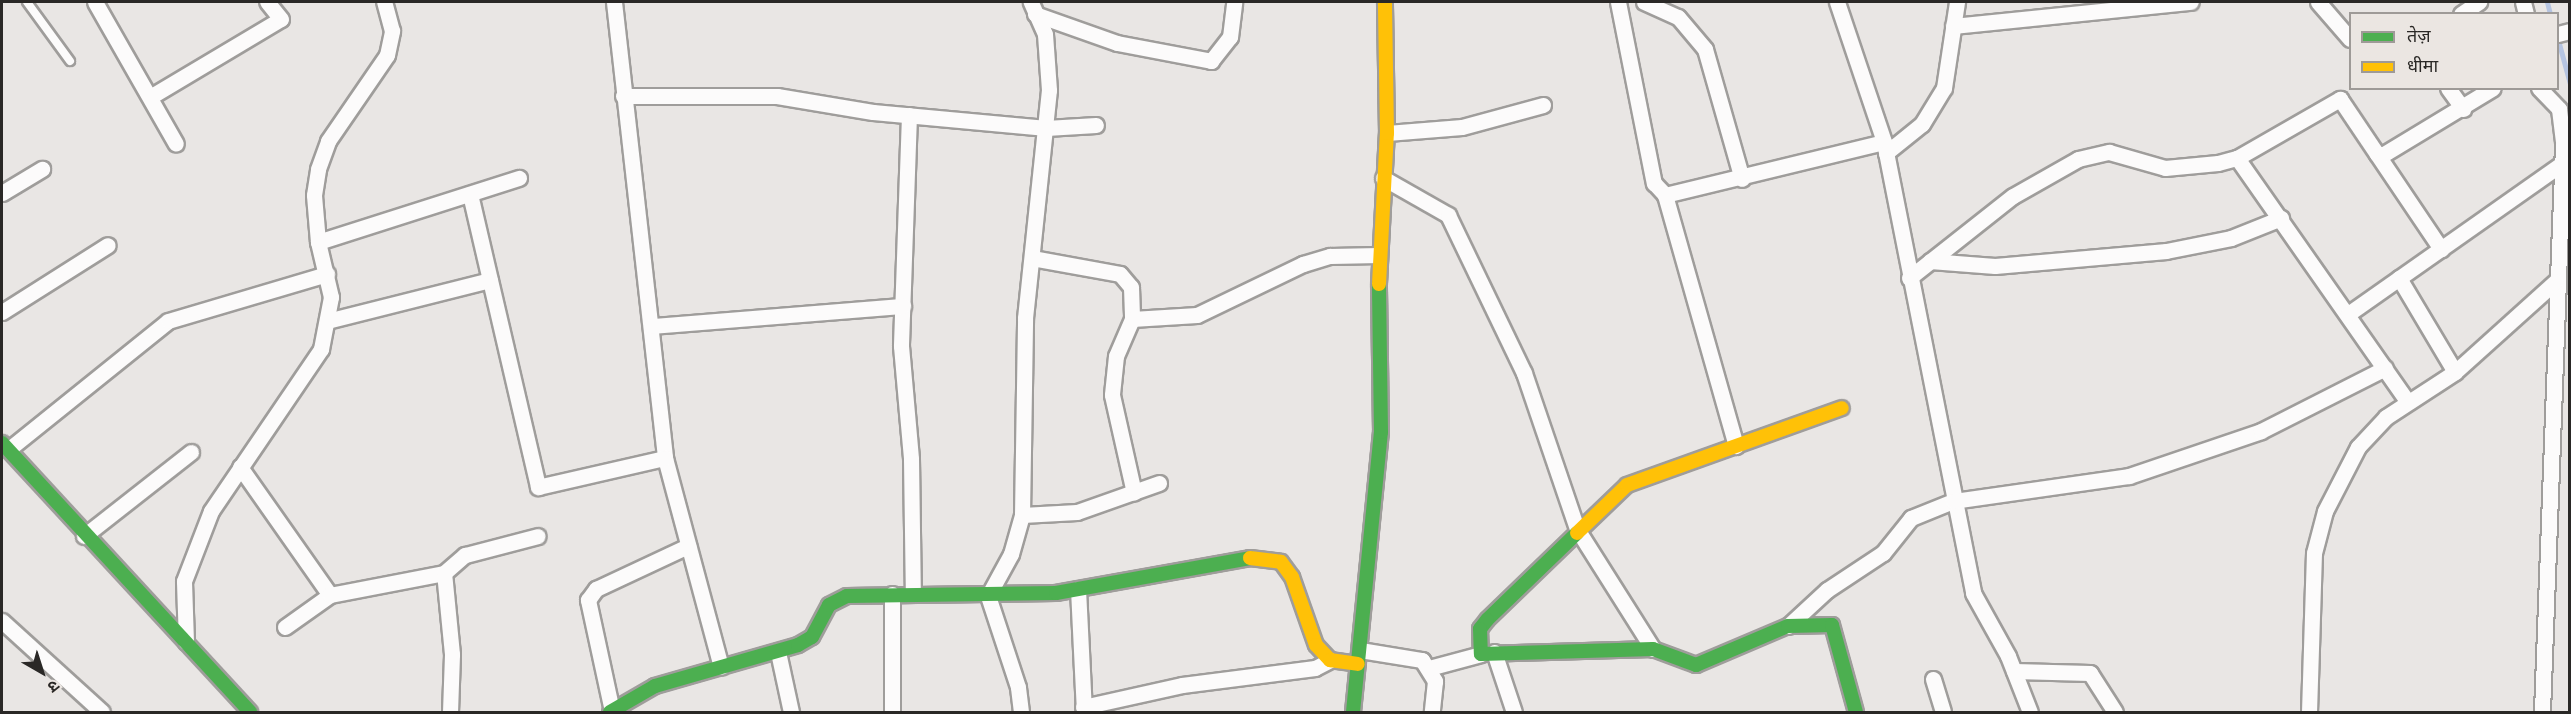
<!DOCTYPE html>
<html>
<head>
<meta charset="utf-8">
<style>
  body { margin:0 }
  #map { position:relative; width:2571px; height:714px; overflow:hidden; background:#e9e6e4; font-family:Cabin,"Noto Sans Devanagari",sans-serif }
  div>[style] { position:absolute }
  .stream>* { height:5px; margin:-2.5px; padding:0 2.5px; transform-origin:2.5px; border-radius:2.5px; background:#b6c4e0 }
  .roads { filter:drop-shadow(2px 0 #9f9d9b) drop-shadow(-2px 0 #9f9d9b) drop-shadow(0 2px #9f9d9b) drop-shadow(0 -2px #9f9d9b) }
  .lane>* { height:8px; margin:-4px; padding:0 4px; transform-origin:4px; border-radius:4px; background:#fcfbfb }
  .street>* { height:15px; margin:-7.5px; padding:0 7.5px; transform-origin:7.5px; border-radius:7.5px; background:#fcfbfb }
  .fast>* { height:14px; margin:-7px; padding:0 7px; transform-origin:7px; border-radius:7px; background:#4caf50 }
  .slow>* { height:14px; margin:-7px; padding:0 7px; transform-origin:7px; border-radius:7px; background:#ffc107 }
  span { translate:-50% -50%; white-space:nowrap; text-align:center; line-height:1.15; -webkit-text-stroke:6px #ebe6e2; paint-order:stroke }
  .frame { position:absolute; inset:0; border:3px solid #2a2826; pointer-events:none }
  .legend { position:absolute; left:2349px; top:12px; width:210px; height:78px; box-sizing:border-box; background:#ebe6e2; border:2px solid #9e9a97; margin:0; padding:8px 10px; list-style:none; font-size:18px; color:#2a2826 }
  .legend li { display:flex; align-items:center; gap:12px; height:30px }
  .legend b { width:30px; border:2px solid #9e9a97 }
  .north { position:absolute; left:12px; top:642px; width:60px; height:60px; -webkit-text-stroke:4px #ebe6e2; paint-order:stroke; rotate:141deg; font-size:16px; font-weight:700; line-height:24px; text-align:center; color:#2a2826 }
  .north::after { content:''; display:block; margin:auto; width:21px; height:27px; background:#2a2826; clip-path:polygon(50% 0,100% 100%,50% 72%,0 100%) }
</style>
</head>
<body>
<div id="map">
  <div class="stream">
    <div style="left:2547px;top:2px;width:12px;rotate:76deg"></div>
    <div style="left:2558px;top:40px;width:46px;rotate:74.7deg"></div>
  </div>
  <div class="roads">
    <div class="lane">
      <div style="left:27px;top:2px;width:73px;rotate:53.9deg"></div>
    </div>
    <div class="street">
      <div style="left:95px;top:2px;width:163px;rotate:60.3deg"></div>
      <div style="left:614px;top:2px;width:459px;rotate:83.6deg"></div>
      <div style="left:665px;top:458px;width:216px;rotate:75deg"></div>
      <div style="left:1618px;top:2px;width:185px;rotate:78.8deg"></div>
      <div style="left:1654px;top:183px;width:16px;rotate:47deg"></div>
      <div style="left:1665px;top:195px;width:225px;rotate:-13.6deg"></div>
      <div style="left:1644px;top:2px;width:37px;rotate:24deg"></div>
      <div style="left:1678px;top:17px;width:42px;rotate:49.8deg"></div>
      <div style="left:1705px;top:49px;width:135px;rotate:74.1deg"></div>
      <div style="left:1837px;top:2px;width:148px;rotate:71.4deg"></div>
      <div style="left:1884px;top:142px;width:460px;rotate:78.8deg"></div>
      <div style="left:1973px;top:593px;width:72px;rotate:60.9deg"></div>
      <div style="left:2008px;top:656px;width:60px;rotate:68.6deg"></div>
      <div style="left:2318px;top:2px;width:49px;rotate:49.1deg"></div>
      <div style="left:2523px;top:2px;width:12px;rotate:76deg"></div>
      <div style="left:1035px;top:14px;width:87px;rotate:19.5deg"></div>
      <div style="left:1117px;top:43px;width:96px;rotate:10.8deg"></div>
      <div style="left:1211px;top:61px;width:31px;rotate:-52deg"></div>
      <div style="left:1230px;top:37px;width:35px;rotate:-83deg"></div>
      <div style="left:2461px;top:14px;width:22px;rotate:-34deg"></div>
      <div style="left:1953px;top:26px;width:239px;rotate:-5.8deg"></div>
      <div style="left:2558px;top:34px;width:12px;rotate:-14deg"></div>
      <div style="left:2448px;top:88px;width:26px;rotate:54deg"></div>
      <div style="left:2539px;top:88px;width:29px;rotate:46deg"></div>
      <div style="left:2559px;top:109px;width:35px;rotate:83deg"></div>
      <div style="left:2563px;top:144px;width:568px;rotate:92.12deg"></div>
      <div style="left:623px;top:96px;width:154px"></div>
      <div style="left:777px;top:96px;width:97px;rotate:9.5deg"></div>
      <div style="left:873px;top:112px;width:174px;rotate:5.3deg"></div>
      <div style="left:1046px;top:128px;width:50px;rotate:-3.4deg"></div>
      <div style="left:150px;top:97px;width:152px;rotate:-30.8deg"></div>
      <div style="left:281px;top:19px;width:22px;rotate:-129deg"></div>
      <div style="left:909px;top:115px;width:231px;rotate:92deg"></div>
      <div style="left:901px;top:346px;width:113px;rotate:84.9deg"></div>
      <div style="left:911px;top:459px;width:135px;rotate:89.2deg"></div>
      <div style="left:1387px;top:133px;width:75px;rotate:-4.6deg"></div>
      <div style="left:1462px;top:127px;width:84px;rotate:-15.2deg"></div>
      <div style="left:1886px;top:153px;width:46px;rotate:-38.9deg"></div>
      <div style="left:1922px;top:124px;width:42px;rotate:-58.6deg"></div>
      <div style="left:1944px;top:88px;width:87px;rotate:-81.4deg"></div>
      <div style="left:2377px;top:154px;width:115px;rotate:56deg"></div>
      <div style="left:2237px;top:158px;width:298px;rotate:55deg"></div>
      <div style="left:1383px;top:178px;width:75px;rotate:29.6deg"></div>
      <div style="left:1448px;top:215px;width:175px;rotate:64.3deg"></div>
      <div style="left:1524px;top:373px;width:165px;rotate:71.2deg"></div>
      <div style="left:1577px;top:529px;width:142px;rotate:57.7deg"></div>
      <div style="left:2px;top:193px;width:47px;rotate:-31deg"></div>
      <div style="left:470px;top:194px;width:301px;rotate:76.9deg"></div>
      <div style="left:538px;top:487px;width:130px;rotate:-12.9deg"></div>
      <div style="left:1665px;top:195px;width:261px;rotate:74.2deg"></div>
      <div style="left:318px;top:242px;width:211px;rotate:-17.7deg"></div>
      <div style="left:1032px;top:258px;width:89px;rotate:10.3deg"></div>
      <div style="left:1120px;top:274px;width:17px;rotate:50deg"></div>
      <div style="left:1131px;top:287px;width:32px;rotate:88deg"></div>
      <div style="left:1132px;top:319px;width:40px;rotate:113.4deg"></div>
      <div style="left:1116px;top:356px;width:39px;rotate:96deg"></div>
      <div style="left:1112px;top:395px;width:100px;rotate:77.3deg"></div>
      <div style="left:1930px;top:261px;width:65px;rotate:4.4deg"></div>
      <div style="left:1995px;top:266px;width:172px;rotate:-5deg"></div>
      <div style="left:2166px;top:251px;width:66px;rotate:-11.3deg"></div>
      <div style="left:2231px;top:238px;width:54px;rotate:-21.8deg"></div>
      <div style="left:1909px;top:278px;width:132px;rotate:-38.3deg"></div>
      <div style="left:2013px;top:196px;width:75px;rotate:-29.6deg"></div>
      <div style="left:2078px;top:159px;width:32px;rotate:-13deg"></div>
      <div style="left:2109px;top:152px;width:58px;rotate:15.9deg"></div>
      <div style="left:2165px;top:168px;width:53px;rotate:-5.4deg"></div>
      <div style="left:2218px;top:163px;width:20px;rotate:-15deg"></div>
      <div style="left:2237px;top:158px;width:119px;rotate:-29.8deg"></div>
      <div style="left:2340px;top:99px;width:66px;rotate:56.1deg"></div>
      <div style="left:2377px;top:154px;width:7px"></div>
      <div style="left:2384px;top:154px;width:127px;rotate:-31.2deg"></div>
      <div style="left:2399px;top:278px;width:109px;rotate:59.2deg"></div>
      <div style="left:2px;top:312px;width:125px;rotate:-32.3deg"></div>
      <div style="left:2348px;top:314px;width:263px;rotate:-35.1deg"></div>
      <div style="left:1132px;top:319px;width:65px;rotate:-3.5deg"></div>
      <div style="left:1197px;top:315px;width:118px;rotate:-25.7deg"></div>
      <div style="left:1303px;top:264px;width:28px;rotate:-17deg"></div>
      <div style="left:1330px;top:256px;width:49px;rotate:-1.2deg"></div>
      <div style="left:327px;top:321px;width:168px;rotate:-14.1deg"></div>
      <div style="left:652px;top:326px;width:252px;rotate:-4.6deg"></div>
      <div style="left:9px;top:449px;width:204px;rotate:-38.8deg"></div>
      <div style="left:168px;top:321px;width:166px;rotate:-16.5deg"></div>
      <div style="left:240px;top:467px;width:156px;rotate:54.9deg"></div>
      <div style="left:1022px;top:515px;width:55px;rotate:-3.1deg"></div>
      <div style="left:1077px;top:512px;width:87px;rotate:-19.5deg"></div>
      <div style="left:84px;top:536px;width:136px;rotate:-38.1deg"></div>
      <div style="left:1078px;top:589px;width:123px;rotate:87.2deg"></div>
      <div style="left:892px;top:594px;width:118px;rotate:90deg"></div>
      <div style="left:2px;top:621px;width:135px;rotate:42.3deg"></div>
      <div style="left:1788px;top:626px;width:53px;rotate:-42.7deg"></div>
      <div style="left:1827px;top:590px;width:67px;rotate:-33.5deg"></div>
      <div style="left:1883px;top:553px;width:45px;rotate:-51.3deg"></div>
      <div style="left:1911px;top:518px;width:45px;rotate:-22deg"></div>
      <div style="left:1953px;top:501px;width:178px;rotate:-8.1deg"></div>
      <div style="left:2129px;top:476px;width:139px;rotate:-18.8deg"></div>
      <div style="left:2261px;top:431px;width:139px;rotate:-26.9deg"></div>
      <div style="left:285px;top:627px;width:55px;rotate:-35.4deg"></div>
      <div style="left:330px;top:595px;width:116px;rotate:-10.9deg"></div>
      <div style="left:186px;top:642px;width:61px;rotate:-91.9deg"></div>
      <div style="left:184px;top:581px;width:75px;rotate:-68.9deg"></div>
      <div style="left:211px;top:511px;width:196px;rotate:-55.8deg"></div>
      <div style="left:321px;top:349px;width:53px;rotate:-79.1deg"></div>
      <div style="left:331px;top:297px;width:57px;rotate:-103.3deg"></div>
      <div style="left:318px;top:242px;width:47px;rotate:-94.9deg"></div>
      <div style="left:314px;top:195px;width:26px;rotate:-81deg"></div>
      <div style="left:318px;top:169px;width:30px;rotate:-70deg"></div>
      <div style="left:328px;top:141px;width:104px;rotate:-55.5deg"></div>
      <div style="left:387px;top:55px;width:25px;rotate:-78deg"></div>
      <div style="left:392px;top:31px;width:30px;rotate:-105deg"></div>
      <div style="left:1360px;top:650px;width:63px;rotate:9.2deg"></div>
      <div style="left:1422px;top:660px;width:25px;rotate:58deg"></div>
      <div style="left:1435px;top:681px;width:31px;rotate:96deg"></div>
      <div style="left:778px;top:652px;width:61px;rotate:77.8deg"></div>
      <div style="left:1494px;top:652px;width:63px;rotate:71.6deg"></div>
      <div style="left:1429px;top:668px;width:54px;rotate:-15.1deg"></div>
      <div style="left:2014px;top:671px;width:76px;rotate:1.5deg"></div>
      <div style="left:2090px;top:673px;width:46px;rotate:57.3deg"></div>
      <div style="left:1933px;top:679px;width:34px;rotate:73deg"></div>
      <div style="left:1083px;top:707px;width:101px;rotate:-12.5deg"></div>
      <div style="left:1182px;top:685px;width:134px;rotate:-7.3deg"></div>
      <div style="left:1315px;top:668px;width:17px;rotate:-28deg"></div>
      <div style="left:612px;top:711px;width:114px;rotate:-102.2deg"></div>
      <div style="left:588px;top:600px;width:14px;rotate:-54deg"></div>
      <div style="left:596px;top:589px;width:102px;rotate:-25.1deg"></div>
      <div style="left:450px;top:712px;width:58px;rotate:-88deg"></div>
      <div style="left:452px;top:654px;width:81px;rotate:-95.6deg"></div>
      <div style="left:444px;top:573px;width:28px;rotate:-41deg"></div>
      <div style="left:465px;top:555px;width:75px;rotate:-14.6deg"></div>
      <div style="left:1021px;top:712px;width:25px;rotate:-97deg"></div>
      <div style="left:1018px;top:687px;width:96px;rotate:-108.2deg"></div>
      <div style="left:988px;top:596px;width:48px;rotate:-61.3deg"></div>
      <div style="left:1011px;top:554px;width:41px;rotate:-74.2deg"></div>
      <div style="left:1022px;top:515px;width:197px;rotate:-89.1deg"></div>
      <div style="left:1025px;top:318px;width:229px;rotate:-84deg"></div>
      <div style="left:1049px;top:90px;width:56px;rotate:-94.1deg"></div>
      <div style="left:1045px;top:34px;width:35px;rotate:-114deg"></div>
      <div style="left:2309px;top:712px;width:159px;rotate:-88.2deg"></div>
      <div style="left:2314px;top:553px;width:43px;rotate:-75.3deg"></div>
      <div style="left:2325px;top:511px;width:72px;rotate:-62.7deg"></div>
      <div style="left:2358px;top:447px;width:41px;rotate:-47deg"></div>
      <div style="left:2386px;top:417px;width:82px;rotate:-33.1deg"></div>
      <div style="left:2455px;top:372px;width:135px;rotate:-42deg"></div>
    </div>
    <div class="fast">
      <div style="left:2px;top:443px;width:366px;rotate:47.3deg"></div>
      <div style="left:1577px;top:533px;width:125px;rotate:136deg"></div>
      <div style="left:1487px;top:620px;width:11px;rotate:128deg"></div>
      <div style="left:1480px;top:629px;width:25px;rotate:88deg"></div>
      <div style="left:1481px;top:654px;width:172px;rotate:-1.7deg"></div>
      <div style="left:1653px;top:649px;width:46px;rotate:20.4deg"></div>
      <div style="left:1696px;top:665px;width:100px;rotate:-23deg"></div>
      <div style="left:1788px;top:626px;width:44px;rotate:-1.3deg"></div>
      <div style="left:1832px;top:625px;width:90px;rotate:74.6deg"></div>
      <div style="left:610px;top:712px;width:52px;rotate:-30deg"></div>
      <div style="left:655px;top:686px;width:149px;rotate:-16deg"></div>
      <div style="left:798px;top:645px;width:16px;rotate:-30deg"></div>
      <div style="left:812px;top:637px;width:36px;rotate:-62deg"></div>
      <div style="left:829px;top:605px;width:20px;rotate:-27deg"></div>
      <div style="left:847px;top:596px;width:209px;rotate:-0.8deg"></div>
      <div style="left:1056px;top:593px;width:197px;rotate:-10.2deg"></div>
      <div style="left:1353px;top:712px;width:281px;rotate:-84.3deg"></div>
      <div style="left:1381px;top:432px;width:148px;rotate:-90.8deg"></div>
    </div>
    <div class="slow">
      <div style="left:1379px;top:284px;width:151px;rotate:-87deg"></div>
      <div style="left:1387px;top:133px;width:131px;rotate:-90.9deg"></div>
      <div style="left:1577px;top:533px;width:69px;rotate:-43.8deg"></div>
      <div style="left:1627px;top:485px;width:228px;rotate:-19.7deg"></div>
      <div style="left:1250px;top:558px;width:31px;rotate:7deg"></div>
      <div style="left:1281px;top:562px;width:19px;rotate:54deg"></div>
      <div style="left:1292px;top:577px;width:72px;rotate:70.6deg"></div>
      <div style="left:1316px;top:645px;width:21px;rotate:47deg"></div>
      <div style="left:1330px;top:660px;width:28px;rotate:8deg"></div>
    </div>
  </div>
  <div class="frame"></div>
  <ul class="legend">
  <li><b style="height:8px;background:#4caf50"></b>तेज़</li>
  <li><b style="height:8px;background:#ffc107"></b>धीमा</li>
  </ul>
  <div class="north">उ</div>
</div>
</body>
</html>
